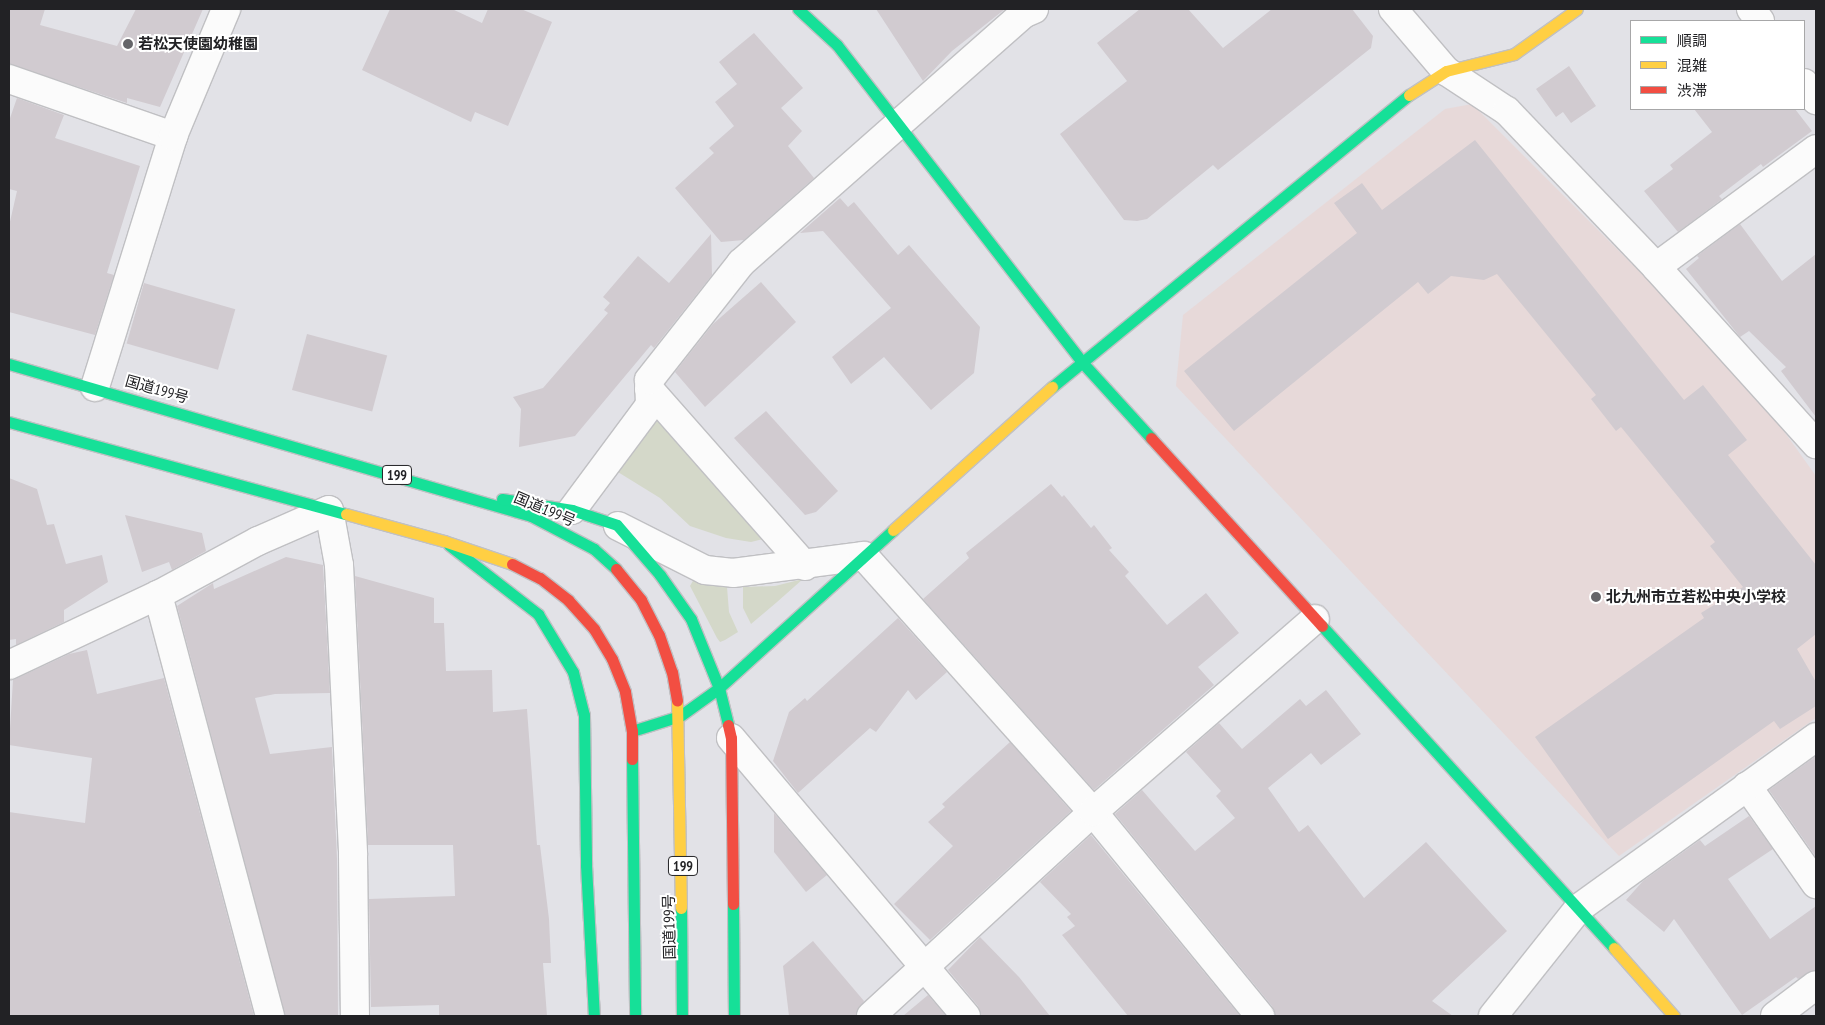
<!DOCTYPE html>
<html>
<head>
<meta charset="utf-8">
<style>
  body { margin:0 }
  #map { position:relative; width:1825px; height:1025px; overflow:hidden; background:#e2e2e7; font-family:"PT Sans Narrow","Noto Sans JP",sans-serif }
  div>[style] { position:absolute }
  .education>* { inset:0; background:#e7d9d9 }
  .green>* { inset:0; background:#d4d8c9 }
  .building>* { inset:0; background:#d1cbd0; transform-origin:0 0 }
  .roads { filter:drop-shadow(1px 0 #c0c0c3) drop-shadow(-1px 0 #c0c0c3) drop-shadow(0 1px #c0c0c3) drop-shadow(0 -1px #c0c0c3) }
  .street>* { height:28px; margin:-14px; padding:0 14px; transform-origin:14px; border-radius:14px; background:#fbfbfb }
  .fast>* { height:11px; margin:-5.5px; padding:0 5.5px; transform-origin:5.5px; border-radius:5.5px; background:#16e098 }
  .slow>* { height:11px; margin:-5.5px; padding:0 5.5px; transform-origin:5.5px; border-radius:5.5px; background:#ffcf43 }
  .jam>* { height:11px; margin:-5.5px; padding:0 5.5px; transform-origin:5.5px; border-radius:5.5px; background:#f24e42 }
  .dots>* { width:14px; height:14px; translate:-50% -50%; box-sizing:border-box; border:2px solid #fff; border-radius:50% }
  span { translate:-50% -50%; white-space:nowrap; text-align:center; line-height:1.15; -webkit-text-stroke:4px #fff; paint-order:stroke }
  .shield-label span { padding:1px 4px; background:#fff; border:1px solid; border-radius:4px; -webkit-text-stroke-width:0 }
  .shield-label { font-size:14px; color:#222225; font-weight:700 }
  .poi-label { font-size:15px; color:#222225; font-weight:700 }
  .left { translate:0 -50%; text-align:left }
  .street-label { font-size:15px; color:#222225 }
  .frame { position:absolute; inset:0; border:10px solid #222225; pointer-events:none }
  .legend { position:absolute; left:1630px; top:20px; width:175px; height:90px; box-sizing:border-box; background:#fff; border:1px solid #a7a7a8; margin:0; padding:6px 9px; list-style:none; font-size:15px; color:#222225 }
  .legend li { display:flex; align-items:center; gap:10px; height:25px }
  .legend b { width:25px; border:1px solid #a7a7a8 }
</style>
</head>
<body>
<div id="map">
  <div class="education">
    <div style="clip-path:polygon(1472px 104px,1745px 377px,1816px 476px,1816px 718px,1619px 856px,1176px 386px,1183px 315px,1445px 109px)"></div>
  </div>
  <div class="green">
    <div style="clip-path:polygon(662px 421px,767px 538px,751px 542px,726px 538px,690px 526px,660px 498px,613px 469px,652px 423px)"></div>
    <div style="clip-path:polygon(694px 579px,727px 587px,729px 612px,738px 632px,725px 640px,720px 642px,717px 638px,690px 586px)"></div>
    <div style="clip-path:polygon(803px 579px,777px 602px,751px 624px,743px 608px,743px 587px,775px 586px)"></div>
  </div>
  <div class="building">
    <div style="clip-path:polygon(9px 9px,45px 9px,40px 25px,117px 46px,136px 9px,203px 9px,160px 107px,127px 98px,127px 103px,9px 64px)"></div>
    <div style="clip-path:polygon(390px 9px,452px 9px,482px 23px,488px 9px,521px 9px,552px 22px,508px 126px,475px 112px,471px 122px,362px 70px)"></div>
    <div style="clip-path:polygon(876px 9px,1005px 9px,952px 51px,923px 81px)"></div>
    <div style="clip-path:polygon(1140px 9px,1188px 9px,1223px 48px,1272px 9px,1352px 9px,1373px 36px,1371px 48px,1218px 170px,1213px 165px,1147px 219px,1137px 221px,1124px 220px,1060px 134px,1127px 81px,1097px 43px)"></div>
    <div style="clip-path:polygon(754px 33px,803px 88px,781px 108px,802px 131px,788px 146px,814px 178px,744px 240px,721px 242px,675px 188px,714px 153px,709px 148px,734px 126px,715px 102px,737px 84px,719px 62px)"></div>
    <div style="clip-path:polygon(1569px 66px,1596px 106px,1571px 123px,1563px 112px,1556px 117px,1536px 89px)"></div>
    <div style="clip-path:polygon(17px 98px,64px 115px,55px 138px,140px 166px,107px 273px,114px 275px,95px 335px,9px 312px,9px 226px,17px 191px,9px 189px,9px 121px)"></div>
    <div style="clip-path:polygon(1694px 109px,1795px 109px,1812px 131px,1763px 167px,1761px 164px,1719px 196px,1722px 199px,1678px 232px,1644px 191px,1673px 169px,1670px 165px,1712px 132px)"></div>
    <div style="clip-path:polygon(1475px 140px,1684px 400px,1703px 385px,1747px 440px,1728px 455px,1816px 565px,1816px 634px,1797px 649px,1816px 682px,1816px 706px,1780px 729px,1774px 721px,1608px 839px,1535px 737px,1704px 618px,1701px 613px,1743px 587px,1710px 546px,1715px 542px,1621px 427px,1616px 431px,1591px 399px,1596px 395px,1497px 274px,1484px 280px,1451px 276px,1428px 294px,1418px 282px,1234px 431px,1184px 371px,1357px 233px,1334px 203px,1362px 183px,1382px 210px)"></div>
    <div style="clip-path:polygon(840px 198px,848px 207px,854px 202px,898px 255px,909px 245px,980px 327px,974px 373px,931px 410px,884px 357px,851px 384px,832px 357px,891px 308px,823px 231px,800px 233px)"></div>
    <div style="clip-path:polygon(1740px 224px,1782px 281px,1816px 254px,1816px 417px,1781px 371px,1786px 367px,1749px 331px,1740px 337px,1686px 269px,1699px 258px,1697px 256px)"></div>
    <div style="clip-path:polygon(711px 234px,712px 275px,654px 348px,651px 345px,575px 436px,519px 447px,521px 409px,513px 397px,543px 388px,608px 313px,604px 310px,610px 303px,603px 297px,638px 256px,669px 283px)"></div>
    <div style="clip-path:polygon(761px 282px,796px 322px,705px 407px,675px 372px,713px 324px)"></div>
    <div style="left:144px;top:283px;width:95px;height:63px;rotate:16deg"></div>
    <div style="left:307px;top:334px;width:83px;height:58px;rotate:15deg"></div>
    <div style="clip-path:polygon(766px 411px,838px 491px,816px 512px,805px 515px,734px 438px)"></div>
    <div style="clip-path:polygon(9px 478px,37px 489px,47px 525px,54px 524px,66px 564px,102px 555px,108px 582px,64px 610px,64px 622px,16px 645px,16px 639px,9px 640px)"></div>
    <div style="clip-path:polygon(1051px 484px,1062px 497px,1064px 495px,1091px 528px,1094px 525px,1112px 548px,1109px 550px,1129px 572px,1125px 576px,1167px 625px,1206px 593px,1239px 633px,1198px 667px,1214px 685px,1094px 790px,923px 599px,969px 558px,966px 553px)"></div>
    <div style="clip-path:polygon(125px 515px,202px 533px,206px 551px,172px 570px,169px 562px,142px 572px)"></div>
    <div style="clip-path:polygon(286px 557px,323px 565px,330px 693px,275px 694px,255px 698px,270px 754px,332px 747px,337px 859px,338px 1016px,285px 1016px,177px 606px,213px 583px,214px 589px)"></div>
    <div style="clip-path:polygon(355px 576px,434px 598px,434px 623px,444px 623px,446px 671px,492px 670px,493px 712px,527px 709px,537px 845px,540px 845px,549px 919px,551px 963px,543px 963px,547px 1016px,439px 1016px,439px 1005px,371px 1007px,369px 899px,455px 896px,453px 845px,368px 845px)"></div>
    <div style="clip-path:polygon(898px 618px,947px 672px,916px 700px,908px 690px,876px 732px,870px 728px,798px 793px,773px 761px,789px 712px,805px 698px,807px 701px)"></div>
    <div style="clip-path:polygon(87px 650px,97px 694px,164px 678px,254px 1016px,9px 1016px,9px 812px,85px 823px,92px 758px,9px 745px,13px 680px,69px 654px)"></div>
    <div style="clip-path:polygon(1326px 690px,1361px 734px,1321px 765px,1311px 753px,1268px 788px,1299px 832px,1308px 825px,1364px 898px,1426px 842px,1507px 931px,1432px 1001px,1453px 1016px,1275px 1016px,1272px 1006px,1115px 814px,1142px 790px,1195px 851px,1235px 818px,1216px 796px,1221px 791px,1186px 752px,1219px 723px,1242px 749px,1300px 699px,1306px 706px)"></div>
    <div style="clip-path:polygon(1010px 742px,1071px 811px,930px 940px,894px 904px,953px 846px,928px 822px,945px 807px,942px 804px)"></div>
    <div style="clip-path:polygon(1816px 756px,1816px 857px,1769px 790px)"></div>
    <div style="clip-path:polygon(774px 813px,827px 875px,806px 892px,774px 852px)"></div>
    <div style="clip-path:polygon(1749px 816px,1773px 849px,1728px 879px,1770px 939px,1816px 906px,1816px 970px,1798px 979px,1796px 977px,1742px 1015px,1674px 919px,1664px 932px,1626px 900px,1643px 881px,1700px 840px,1705px 846px)"></div>
    <div style="clip-path:polygon(1091px 835px,1240px 1016px,1128px 1016px,1062px 935px,1075px 926px,1067px 917px,1071px 914px,1040px 882px)"></div>
    <div style="clip-path:polygon(980px 937px,1019px 977px,1050px 1016px,981px 1016px,978px 1006px,948px 970px)"></div>
    <div style="clip-path:polygon(813px 941px,864px 1001px,856px 1016px,789px 1016px,783px 966px)"></div>
    <div style="clip-path:polygon(928px 995px,946px 1016px,903px 1016px)"></div>
  </div>
  <div class="roads">
    <div class="street">
      <div style="left:1393px;top:9px;width:82px;rotate:49.5deg"></div>
      <div style="left:1446px;top:71px;width:73px;rotate:33.3deg"></div>
      <div style="left:1507px;top:111px;width:216px;rotate:46.3deg"></div>
      <div style="left:1656px;top:267px;width:239px;rotate:47.9deg"></div>
      <div style="left:1751px;top:9px;width:15px;rotate:53deg"></div>
      <div style="left:9px;top:79px;width:174px;rotate:19.2deg"></div>
      <div style="left:1804px;top:83px;width:21px;rotate:55deg"></div>
      <div style="left:1656px;top:267px;width:199px;rotate:-36.4deg"></div>
      <div style="left:95px;top:387px;width:263px;rotate:-72.7deg"></div>
      <div style="left:173px;top:136px;width:138px;rotate:-67.3deg"></div>
      <div style="left:649px;top:389px;width:236px;rotate:48.6deg"></div>
      <div style="left:572px;top:510px;width:131px;rotate:-53.4deg"></div>
      <div style="left:650px;top:405px;width:25px;rotate:-92deg"></div>
      <div style="left:649px;top:380px;width:149px;rotate:-51.8deg"></div>
      <div style="left:741px;top:263px;width:376px;rotate:-41.4deg"></div>
      <div style="left:1023px;top:14px;width:12px;rotate:-24deg"></div>
      <div style="left:618px;top:526px;width:97px;rotate:26.8deg"></div>
      <div style="left:705px;top:570px;width:28px;rotate:6deg"></div>
      <div style="left:733px;top:573px;width:132px;rotate:-7.4deg"></div>
      <div style="left:864px;top:556px;width:343px;rotate:48.2deg"></div>
      <div style="left:1093px;top:812px;width:264px;rotate:50.7deg"></div>
      <div style="left:158px;top:595px;width:436px;rotate:75.1deg"></div>
      <div style="left:9px;top:665px;width:165px;rotate:-25.2deg"></div>
      <div style="left:158px;top:595px;width:114px;rotate:-28.4deg"></div>
      <div style="left:258px;top:541px;width:77px;rotate:-23.6deg"></div>
      <div style="left:329px;top:510px;width:56px;rotate:79.7deg"></div>
      <div style="left:339px;top:565px;width:290px;rotate:87.2deg"></div>
      <div style="left:353px;top:855px;width:161px;rotate:89.3deg"></div>
      <div style="left:731px;top:738px;width:364px;rotate:49.8deg"></div>
      <div style="left:1747px;top:786px;width:120px;rotate:54.9deg"></div>
      <div style="left:871px;top:1016px;width:301px;rotate:-42.6deg"></div>
      <div style="left:1093px;top:812px;width:294px;rotate:-41deg"></div>
      <div style="left:1493px;top:1016px;width:138px;rotate:-51.5deg"></div>
      <div style="left:1579px;top:908px;width:292px;rotate:-35.8deg"></div>
      <div style="left:1775px;top:1016px;width:51px;rotate:-37.1deg"></div>
    </div>
    <div class="fast">
      <div style="left:798px;top:9px;width:53px;rotate:42.7deg"></div>
      <div style="left:837px;top:45px;width:399px;rotate:52.3deg"></div>
      <div style="left:1081px;top:361px;width:104px;rotate:47.7deg"></div>
      <div style="left:9px;top:364px;width:544px;rotate:16.23deg"></div>
      <div style="left:531px;top:516px;width:71px;rotate:27.6deg"></div>
      <div style="left:594px;top:549px;width:30px;rotate:42deg"></div>
      <div style="left:1052px;top:387px;width:461px;rotate:-39.3deg"></div>
      <div style="left:9px;top:422px;width:349px;rotate:15.3deg"></div>
      <div style="left:502px;top:499px;width:71px;rotate:8.9deg"></div>
      <div style="left:572px;top:510px;width:47px;rotate:18.4deg"></div>
      <div style="left:617px;top:525px;width:66px;rotate:49.3deg"></div>
      <div style="left:660px;top:575px;width:54px;rotate:54.8deg"></div>
      <div style="left:691px;top:619px;width:74px;rotate:67.9deg"></div>
      <div style="left:719px;top:688px;width:38px;rotate:76deg"></div>
      <div style="left:449px;top:545px;width:113px;rotate:37.8deg"></div>
      <div style="left:538px;top:614px;width:68px;rotate:58.9deg"></div>
      <div style="left:573px;top:672px;width:44px;rotate:75.7deg"></div>
      <div style="left:584px;top:715px;width:150px;rotate:89.2deg"></div>
      <div style="left:586px;top:865px;width:151px;rotate:87deg"></div>
      <div style="left:1322px;top:626px;width:435px;rotate:47.8deg"></div>
      <div style="left:632px;top:731px;width:50px;rotate:-17.4deg"></div>
      <div style="left:680px;top:716px;width:48px;rotate:-35.7deg"></div>
      <div style="left:719px;top:688px;width:235px;rotate:-42.2deg"></div>
      <div style="left:632px;top:759px;width:257px;rotate:89.3deg"></div>
      <div style="left:733px;top:904px;width:112px;rotate:89.5deg"></div>
      <div style="left:681px;top:908px;width:108px;rotate:89.5deg"></div>
    </div>
    <div class="slow">
      <div style="left:1409px;top:95px;width:44px;rotate:-33deg"></div>
      <div style="left:1446px;top:71px;width:70px;rotate:-14deg"></div>
      <div style="left:1514px;top:54px;width:77px;rotate:-35.5deg"></div>
      <div style="left:346px;top:514px;width:102px;rotate:15.4deg"></div>
      <div style="left:444px;top:541px;width:72px;rotate:18.7deg"></div>
      <div style="left:893px;top:530px;width:214px;rotate:-42deg"></div>
      <div style="left:677px;top:701px;width:207px;rotate:88.9deg"></div>
      <div style="left:1614px;top:948px;width:91px;rotate:48.6deg"></div>
    </div>
    <div class="jam">
      <div style="left:1151px;top:438px;width:254px;rotate:47.7deg"></div>
      <div style="left:512px;top:564px;width:31px;rotate:27deg"></div>
      <div style="left:540px;top:578px;width:36px;rotate:38deg"></div>
      <div style="left:568px;top:600px;width:39px;rotate:48deg"></div>
      <div style="left:594px;top:629px;width:35px;rotate:59deg"></div>
      <div style="left:612px;top:659px;width:35px;rotate:68deg"></div>
      <div style="left:625px;top:692px;width:40px;rotate:80deg"></div>
      <div style="left:632px;top:731px;width:28px;rotate:90deg"></div>
      <div style="left:616px;top:569px;width:40px;rotate:51deg"></div>
      <div style="left:641px;top:600px;width:39px;rotate:63deg"></div>
      <div style="left:659px;top:635px;width:39px;rotate:71deg"></div>
      <div style="left:672px;top:672px;width:29px;rotate:80deg"></div>
      <div style="left:728px;top:725px;width:13px;rotate:77deg"></div>
      <div style="left:731px;top:738px;width:166px;rotate:89.3deg"></div>
    </div>
  </div>
  <div class="dots">
    <div style="left:128px;top:44px;background:#656569"></div>
    <div style="left:1596px;top:597px;background:#656569"></div>
  </div>
  <div class="shield-label">
    <span style="left:397px;top:475px">199</span>
    <span style="left:683px;top:866px">199</span>
  </div>
  <div class="poi-label">
    <span class="left" style="left:138px;top:44px">若松天使園幼稚園</span>
    <span class="left" style="left:1606px;top:597px">北九州市立若松中央小学校</span>
  </div>
  <div class="street-label">
    <span style="left:157px;top:389px;rotate:16deg">国道199号</span>
    <span style="left:545px;top:509px;rotate:23deg">国道199号</span>
    <span style="left:669px;top:927px;rotate:-91deg">国道199号</span>
  </div>
  <div class="frame"></div>
  <ul class="legend">
  <li><b style="height:6px;background:#16e098"></b>順調</li>
  <li><b style="height:6px;background:#ffcf43"></b>混雑</li>
  <li><b style="height:6px;background:#f24e42"></b>渋滞</li>
  </ul>
</div>
</body>
</html>
